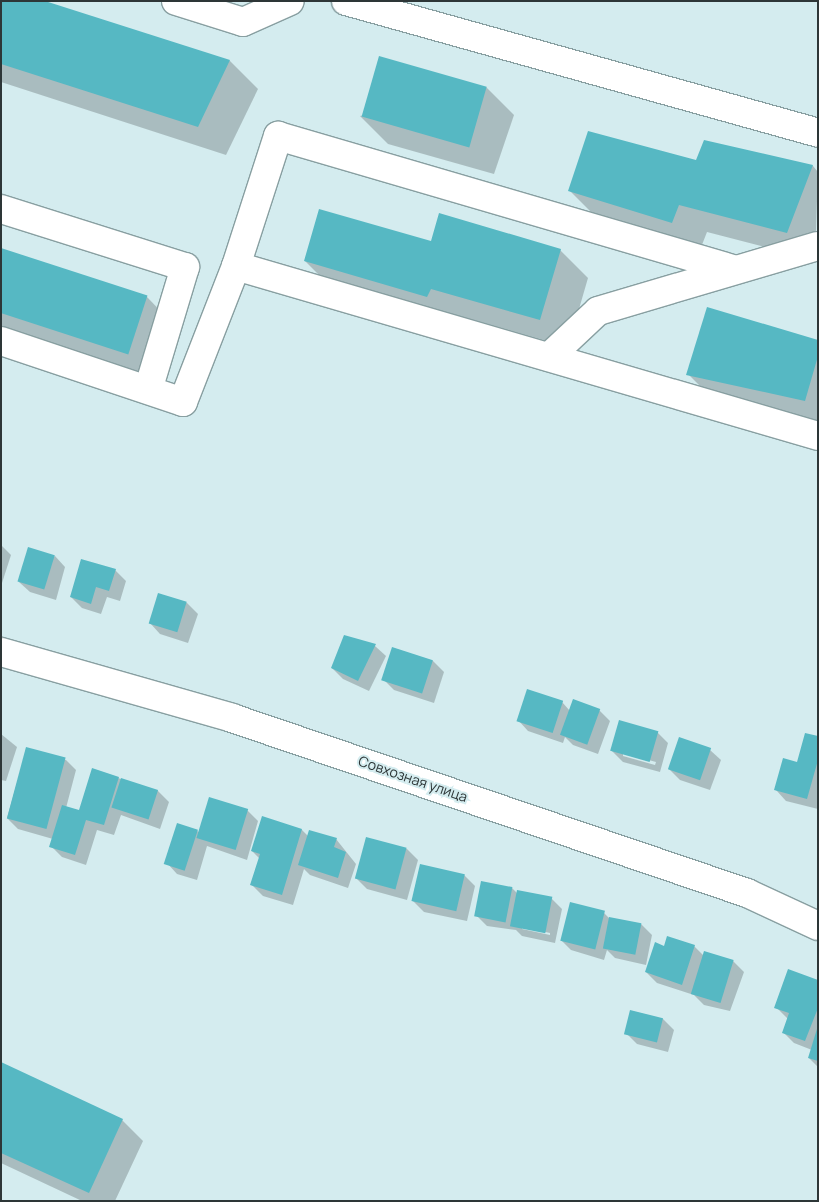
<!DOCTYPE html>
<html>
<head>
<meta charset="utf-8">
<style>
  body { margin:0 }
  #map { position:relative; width:819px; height:1202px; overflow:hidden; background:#d4ecef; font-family:Manrope,sans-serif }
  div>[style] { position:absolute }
  .shadow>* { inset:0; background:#0003 }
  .building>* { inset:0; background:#56b8c3; transform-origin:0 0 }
  .roads { filter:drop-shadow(1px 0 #889fa1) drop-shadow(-1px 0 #889fa1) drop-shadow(0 1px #889fa1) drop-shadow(0 -1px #889fa1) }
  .minor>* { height:28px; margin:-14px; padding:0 14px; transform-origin:14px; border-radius:14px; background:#fff }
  span { translate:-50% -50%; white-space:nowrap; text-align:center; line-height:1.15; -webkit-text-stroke:4px #d4ecef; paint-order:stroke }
  .street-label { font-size:14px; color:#2d3637 }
  .frame { position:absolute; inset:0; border:2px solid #2d3637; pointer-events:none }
</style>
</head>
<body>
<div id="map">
  <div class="shadow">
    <div style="clip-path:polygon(1px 1px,41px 1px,230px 61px,258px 89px,226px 155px,1px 82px)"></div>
    <div style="clip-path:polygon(486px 87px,514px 115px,494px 174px,388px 144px,360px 116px)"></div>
    <div style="clip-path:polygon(705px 142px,813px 166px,818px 172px,815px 260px,707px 232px,700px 250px,598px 219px,570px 191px,696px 162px)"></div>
    <div style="clip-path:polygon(431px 243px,560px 250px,588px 278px,568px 347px,460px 316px,455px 324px,333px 289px,305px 261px)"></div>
    <div style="clip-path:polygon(1px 249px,147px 297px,174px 325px,157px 379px,1px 328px)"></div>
    <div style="clip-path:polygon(818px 341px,818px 425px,716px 402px,688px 374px)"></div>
    <div style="clip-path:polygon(1px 545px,11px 555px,2px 583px,1px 583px)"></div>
    <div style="clip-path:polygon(55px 556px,65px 567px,56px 600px,30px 592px,19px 582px)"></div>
    <div style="clip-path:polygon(115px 570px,126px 581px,120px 601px,107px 597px,101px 614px,82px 608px,71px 597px)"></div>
    <div style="clip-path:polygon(159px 594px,187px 603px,198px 614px,188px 643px,160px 634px,150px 623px)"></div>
    <div style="clip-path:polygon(345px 637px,375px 646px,386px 656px,369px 691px,343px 679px,332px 668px)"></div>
    <div style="clip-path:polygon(393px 648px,433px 661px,444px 672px,434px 703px,394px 690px,383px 679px)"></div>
    <div style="clip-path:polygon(562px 702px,570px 711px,599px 710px,610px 721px,598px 754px,573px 745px,565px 737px,563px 743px,528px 731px,518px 720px)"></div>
    <div style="clip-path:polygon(evenodd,657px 732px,668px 743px,660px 772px,623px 762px,612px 751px,657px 732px,623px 753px,656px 762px,655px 765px,623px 756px,623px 753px)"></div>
    <div style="clip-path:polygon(1px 734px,17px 747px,6px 781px,1px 780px)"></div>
    <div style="clip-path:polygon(818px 738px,818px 809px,786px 801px,776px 790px)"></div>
    <div style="clip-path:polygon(27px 748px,66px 760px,76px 770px,66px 808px,80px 812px,118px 778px,158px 791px,169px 802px,160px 829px,121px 815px,114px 835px,97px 830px,86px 865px,62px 857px,51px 846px,53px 839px,18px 829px,7px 818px)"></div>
    <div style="clip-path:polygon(710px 750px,721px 760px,710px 790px,680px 780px,669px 769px)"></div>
    <div style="clip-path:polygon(247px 810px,258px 821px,247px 860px,207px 846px,197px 880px,177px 874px,167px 863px,197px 831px,200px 833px)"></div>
    <div style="clip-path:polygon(263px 818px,302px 830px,308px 836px,336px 839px,356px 864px,348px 888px,310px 875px,304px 869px,293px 905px,263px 896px,252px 885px,260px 859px,252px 851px)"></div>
    <div style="clip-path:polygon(367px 839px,407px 849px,418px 860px,407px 900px,367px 889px,356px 878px)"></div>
    <div style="clip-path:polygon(464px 875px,475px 886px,467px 921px,424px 912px,413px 901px)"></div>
    <div style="clip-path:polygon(evenodd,512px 888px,518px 894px,551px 898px,562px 909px,555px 943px,522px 936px,516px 930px,487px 926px,476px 915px,512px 888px,522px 927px,550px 933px,550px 935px,522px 929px,522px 927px)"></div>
    <div style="clip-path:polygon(604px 913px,609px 918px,641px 924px,652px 935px,646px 965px,615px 958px,607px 950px,604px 960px,571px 950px,561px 940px)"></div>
    <div style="clip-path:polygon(694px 946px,704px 956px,733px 961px,744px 972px,730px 1011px,704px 1005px,694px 995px,657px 983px,646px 972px,665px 947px)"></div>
    <div style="clip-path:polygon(818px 981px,818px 1067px,809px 1058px,812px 1050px,794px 1043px,783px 1032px,788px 1019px,776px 1007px)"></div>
    <div style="clip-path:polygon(631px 1011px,663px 1019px,674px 1030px,668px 1052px,637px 1044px,626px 1033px)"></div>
    <div style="clip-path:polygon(1px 1064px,122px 1120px,143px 1141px,115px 1201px,82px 1201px,1px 1163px)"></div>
  </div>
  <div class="building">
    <div style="clip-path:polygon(1px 1px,45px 1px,230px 60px,198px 127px,1px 64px)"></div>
    <div style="left:379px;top:56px;width:112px;height:63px;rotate:16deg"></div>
    <div style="clip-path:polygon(588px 131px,696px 160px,704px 140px,813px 165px,787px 233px,679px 205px,672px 223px,568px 191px)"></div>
    <div style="clip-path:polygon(319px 209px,431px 241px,439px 213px,561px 249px,540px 320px,431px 289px,427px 297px,304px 261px)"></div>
    <div style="left:1px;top:248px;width:154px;height:62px;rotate:18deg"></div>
    <div style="clip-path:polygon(707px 307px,818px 340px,818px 356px,805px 401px,686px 375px)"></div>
    <div style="left:28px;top:547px;width:28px;height:36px;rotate:17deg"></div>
    <div style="clip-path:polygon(81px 559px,116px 569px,109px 591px,96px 587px,91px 604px,70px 597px)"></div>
    <div style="left:158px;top:593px;width:30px;height:32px;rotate:17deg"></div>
    <div style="clip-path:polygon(344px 635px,376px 644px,358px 681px,331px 668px)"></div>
    <div style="left:392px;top:647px;width:43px;height:35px;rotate:18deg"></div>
    <div style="left:527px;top:689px;width:38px;height:34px;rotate:18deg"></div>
    <div style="left:573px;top:699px;width:29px;height:38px;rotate:20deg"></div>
    <div style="left:619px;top:720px;width:41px;height:32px;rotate:16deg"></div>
    <div style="clip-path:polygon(805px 733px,818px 736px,818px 760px,807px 799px,774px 790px,783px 758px,797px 762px)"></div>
    <div style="left:679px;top:737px;width:34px;height:34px;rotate:19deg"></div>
    <div style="left:26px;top:747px;width:41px;height:74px;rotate:15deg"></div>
    <div style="clip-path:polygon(92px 768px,119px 777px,104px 825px,86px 820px,75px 855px,49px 847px,62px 805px,79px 810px)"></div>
    <div style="left:121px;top:778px;width:39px;height:31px;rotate:18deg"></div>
    <div style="left:209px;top:797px;width:41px;height:43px;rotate:17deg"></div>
    <div style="clip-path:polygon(262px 816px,302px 829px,282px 895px,250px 885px,260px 854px,251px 851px)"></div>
    <div style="left:177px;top:823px;width:22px;height:43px;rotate:18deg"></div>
    <div style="clip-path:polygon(309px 830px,337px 838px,334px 847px,346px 852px,338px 878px,298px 865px)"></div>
    <div style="left:366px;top:837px;width:42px;height:43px;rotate:15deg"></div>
    <div style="left:420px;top:864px;width:46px;height:38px;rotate:13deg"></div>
    <div style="left:481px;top:881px;width:32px;height:36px;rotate:11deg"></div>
    <div style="left:517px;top:890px;width:36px;height:37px;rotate:11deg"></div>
    <div style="left:570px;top:902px;width:36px;height:40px;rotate:14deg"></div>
    <div style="left:609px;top:917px;width:33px;height:32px;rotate:11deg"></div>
    <div style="clip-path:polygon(667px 936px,695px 945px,682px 985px,645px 972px,655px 942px,664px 946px)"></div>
    <div style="left:704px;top:951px;width:31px;height:45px;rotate:17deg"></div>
    <div style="clip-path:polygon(788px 969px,818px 980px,818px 1008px,805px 1041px,782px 1033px,789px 1013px,774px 1008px)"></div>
    <div style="left:630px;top:1010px;width:34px;height:25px;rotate:14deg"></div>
    <div style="clip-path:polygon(817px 1029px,818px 1029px,818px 1061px,808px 1058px)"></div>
    <div style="clip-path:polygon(1px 1062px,123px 1119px,89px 1193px,1px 1153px)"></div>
  </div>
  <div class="roads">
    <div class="minor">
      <div style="left:176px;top:1px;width:70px;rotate:17.4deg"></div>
      <div style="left:243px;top:22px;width:51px;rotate:-24.1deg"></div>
      <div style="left:346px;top:1px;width:490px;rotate:15.6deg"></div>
      <div style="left:1px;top:209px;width:193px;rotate:17.5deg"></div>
      <div style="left:185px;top:267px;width:128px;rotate:106.7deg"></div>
      <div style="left:236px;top:266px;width:137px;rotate:-72.1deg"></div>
      <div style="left:278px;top:136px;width:476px;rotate:16.3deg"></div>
      <div style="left:1px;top:341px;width:192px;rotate:18.5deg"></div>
      <div style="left:183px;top:402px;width:146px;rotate:-68.7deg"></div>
      <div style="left:236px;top:266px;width:606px;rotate:16.28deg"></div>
      <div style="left:549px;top:357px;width:67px;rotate:-43.2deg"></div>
      <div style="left:598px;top:311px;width:229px;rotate:-16.5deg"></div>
      <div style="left:1px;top:652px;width:240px;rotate:15.9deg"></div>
      <div style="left:232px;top:718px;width:544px;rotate:18.77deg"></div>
      <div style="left:747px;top:893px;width:78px;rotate:24.9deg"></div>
    </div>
  </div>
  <div class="street-label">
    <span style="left:413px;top:779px;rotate:19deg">Совхозная улица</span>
  </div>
  <div class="frame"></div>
</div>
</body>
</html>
